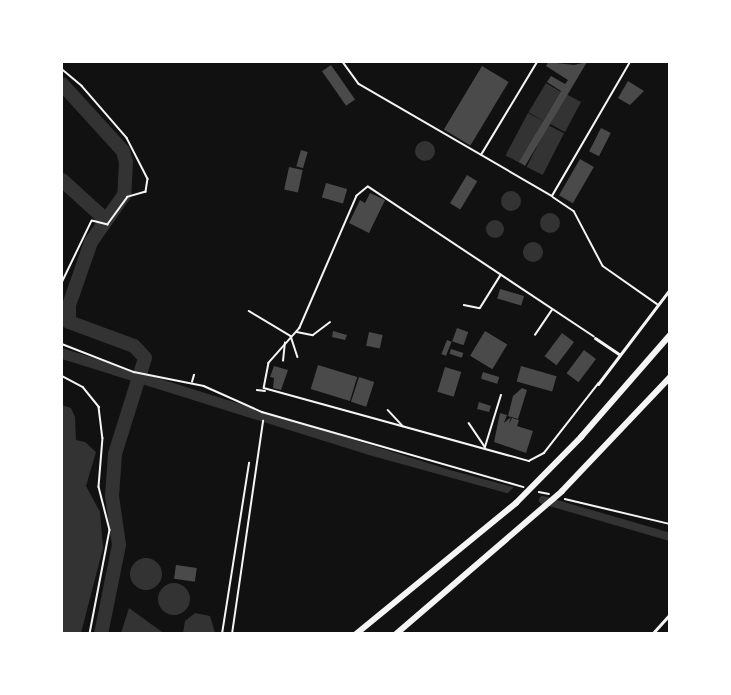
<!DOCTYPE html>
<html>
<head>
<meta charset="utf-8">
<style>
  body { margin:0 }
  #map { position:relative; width:731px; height:695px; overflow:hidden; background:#111; font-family:"Noto Serif",serif }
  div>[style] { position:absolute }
  .water>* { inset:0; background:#333; transform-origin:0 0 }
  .round { border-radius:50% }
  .pier>* { inset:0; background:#111 }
  .canal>* { height:8px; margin:-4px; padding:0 4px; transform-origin:4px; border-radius:4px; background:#333 }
  .river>* { height:14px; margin:-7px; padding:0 7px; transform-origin:7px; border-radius:7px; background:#333 }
  .building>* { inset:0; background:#4a4a4a; transform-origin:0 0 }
  .path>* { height:1.5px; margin:-0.75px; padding:0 0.75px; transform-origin:0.75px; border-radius:0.75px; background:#f5f5f5 }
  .service>* { height:1.5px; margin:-0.75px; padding:0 0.75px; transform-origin:0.75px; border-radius:0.75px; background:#f5f5f5 }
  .minor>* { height:3px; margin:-1.5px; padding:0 1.5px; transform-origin:1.5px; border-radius:1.5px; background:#f5f5f5 }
  .motorway>* { height:6px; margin:-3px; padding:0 3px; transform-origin:3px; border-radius:3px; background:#f5f5f5 }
  span { translate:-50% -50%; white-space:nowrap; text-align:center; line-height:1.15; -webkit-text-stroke:4.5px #fff; paint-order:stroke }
  .frame { position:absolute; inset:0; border:63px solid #fff; pointer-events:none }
</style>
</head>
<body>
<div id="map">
  <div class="water">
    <div style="left:546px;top:83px;width:17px;height:34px;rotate:31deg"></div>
    <div style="left:566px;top:94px;width:17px;height:34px;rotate:28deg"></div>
    <div style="left:528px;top:113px;width:17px;height:48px;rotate:28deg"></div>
    <div style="left:548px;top:125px;width:18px;height:47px;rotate:27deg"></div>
    <div class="round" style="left:415px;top:141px;width:20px;height:20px"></div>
    <div class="round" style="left:501px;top:191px;width:20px;height:20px"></div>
    <div class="round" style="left:540px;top:213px;width:20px;height:20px"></div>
    <div class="round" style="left:486px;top:220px;width:18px;height:18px"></div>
    <div class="round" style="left:523px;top:242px;width:20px;height:20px"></div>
    <div style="clip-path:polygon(62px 348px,450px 470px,553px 498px,546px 504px,369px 455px,62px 359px)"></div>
    <div style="clip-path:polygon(62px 405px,71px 408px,75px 417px,76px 440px,85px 442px,96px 452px,86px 486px,100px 512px,103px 548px,81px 633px,62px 633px)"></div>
    <div class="round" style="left:130px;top:558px;width:32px;height:32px"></div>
    <div class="round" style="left:158px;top:583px;width:32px;height:32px"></div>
    <div style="clip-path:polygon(129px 608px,162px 632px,166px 633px,121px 633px)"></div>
    <div style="clip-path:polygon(195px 613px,210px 616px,215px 633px,183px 633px,185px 621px)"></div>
  </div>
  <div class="pier">
    <div style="clip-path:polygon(516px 485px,554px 495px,546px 507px,504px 497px)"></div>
  </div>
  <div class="canal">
    <div style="left:543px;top:500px;width:132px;rotate:16.2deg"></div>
  </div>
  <div class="river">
    <div style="left:62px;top:84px;width:91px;rotate:47.7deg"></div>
    <div style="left:123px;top:151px;width:11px;rotate:75deg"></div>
    <div style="left:126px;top:162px;width:33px;rotate:93deg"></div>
    <div style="left:124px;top:195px;width:57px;rotate:125.1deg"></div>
    <div style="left:91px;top:242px;width:67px;rotate:109.2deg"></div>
    <div style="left:69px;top:305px;width:17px;rotate:90deg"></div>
    <div style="left:69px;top:322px;width:69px;rotate:20.3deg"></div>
    <div style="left:134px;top:346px;width:16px;rotate:47deg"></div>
    <div style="left:145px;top:358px;width:101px;rotate:107.4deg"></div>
    <div style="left:115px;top:454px;width:42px;rotate:94.1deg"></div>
    <div style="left:112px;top:496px;width:49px;rotate:81.9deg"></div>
    <div style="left:119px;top:545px;width:91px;rotate:101.4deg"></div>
    <div style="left:62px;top:180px;width:59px;rotate:42.3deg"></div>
  </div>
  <div class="building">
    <div style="clip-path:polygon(548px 62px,574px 65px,587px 62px,525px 166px,519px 162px,561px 91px,547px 82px,551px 76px,565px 84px,568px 80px,546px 66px)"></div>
    <div style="left:331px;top:65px;width:42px;height:11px;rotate:55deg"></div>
    <div style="left:482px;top:66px;width:31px;height:74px;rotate:31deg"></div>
    <div style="clip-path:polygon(628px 81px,644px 91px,630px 105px,618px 98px)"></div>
    <div style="left:601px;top:128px;width:11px;height:26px;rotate:27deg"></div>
    <div style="left:301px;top:150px;width:7px;height:17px;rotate:16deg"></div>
    <div style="left:580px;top:159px;width:16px;height:42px;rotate:30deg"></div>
    <div style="left:289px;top:167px;width:14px;height:23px;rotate:12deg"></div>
    <div style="left:467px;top:175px;width:12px;height:33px;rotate:31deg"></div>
    <div style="left:326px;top:183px;width:22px;height:15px;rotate:16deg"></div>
    <div style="clip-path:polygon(370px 193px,385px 200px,369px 233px,349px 223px,360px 200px,365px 203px)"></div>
    <div style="left:500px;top:289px;width:25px;height:10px;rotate:16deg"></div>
    <div style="left:457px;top:328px;width:12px;height:14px;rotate:20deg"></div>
    <div style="clip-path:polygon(333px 331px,347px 335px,345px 340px,332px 337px)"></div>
    <div style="left:485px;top:331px;width:26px;height:29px;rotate:31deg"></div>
    <div style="left:369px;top:332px;width:14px;height:14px;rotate:12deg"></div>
    <div style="left:562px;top:333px;width:15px;height:29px;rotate:37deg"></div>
    <div style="left:447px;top:340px;width:5px;height:15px;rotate:22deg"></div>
    <div style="left:451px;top:349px;width:13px;height:5px;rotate:18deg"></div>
    <div style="left:584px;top:350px;width:15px;height:29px;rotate:37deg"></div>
    <div style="left:318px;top:365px;width:41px;height:25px;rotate:17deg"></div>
    <div style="clip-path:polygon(274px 366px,288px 370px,281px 390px,273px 388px,274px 378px,270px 377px)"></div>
    <div style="left:521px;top:366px;width:37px;height:16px;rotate:16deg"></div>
    <div style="left:445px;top:367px;width:17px;height:26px;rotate:17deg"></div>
    <div style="left:483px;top:372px;width:17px;height:7px;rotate:17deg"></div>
    <div style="left:359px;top:377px;width:16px;height:26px;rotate:18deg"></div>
    <div style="clip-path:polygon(522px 388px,527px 390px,518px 419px,508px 416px,513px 396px)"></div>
    <div style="clip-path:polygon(479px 402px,491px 406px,489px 412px,477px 409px)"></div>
    <div style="clip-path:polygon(500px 413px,507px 415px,504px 423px,511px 417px,509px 424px,512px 418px,519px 420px,517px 426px,533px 431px,526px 453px,494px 442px)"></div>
    <div style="left:176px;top:565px;width:21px;height:14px;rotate:8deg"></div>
  </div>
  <div class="path">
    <div style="left:62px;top:69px;width:26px;rotate:40deg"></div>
    <div style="left:82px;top:86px;width:69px;rotate:49.1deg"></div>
    <div style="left:127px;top:138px;width:46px;rotate:62.9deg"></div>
    <div style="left:148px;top:179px;width:13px;rotate:99deg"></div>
    <div style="left:146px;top:192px;width:19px;rotate:164deg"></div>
    <div style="left:128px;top:197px;width:34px;rotate:126deg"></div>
    <div style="left:108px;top:225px;width:16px;rotate:-166deg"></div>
    <div style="left:92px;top:221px;width:69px;rotate:115.8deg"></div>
    <div style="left:62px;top:344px;width:77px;rotate:21.3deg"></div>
    <div style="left:134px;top:372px;width:71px;rotate:11.3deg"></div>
    <div style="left:204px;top:386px;width:64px;rotate:24.1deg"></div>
    <div style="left:262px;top:412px;width:272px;rotate:16deg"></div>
    <div style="left:62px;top:376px;width:24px;rotate:28deg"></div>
    <div style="left:83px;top:387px;width:26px;rotate:51deg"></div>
    <div style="left:99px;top:407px;width:31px;rotate:83deg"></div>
    <div style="left:103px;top:438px;width:49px;rotate:94.7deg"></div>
    <div style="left:99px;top:487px;width:44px;rotate:75.7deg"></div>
    <div style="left:110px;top:530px;width:106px;rotate:100.9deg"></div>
    <div style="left:192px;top:382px;width:7px;rotate:-74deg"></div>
    <div style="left:539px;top:492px;width:10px;rotate:11deg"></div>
    <div style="left:565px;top:499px;width:108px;rotate:13.4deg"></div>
    <div style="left:232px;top:634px;width:215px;rotate:-81.7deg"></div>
  </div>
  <div class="service">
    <div style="left:343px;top:62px;width:27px;rotate:54deg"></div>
    <div style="left:359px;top:84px;width:223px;rotate:30.1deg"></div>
    <div style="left:552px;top:196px;width:155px;rotate:-59.8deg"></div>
    <div style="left:481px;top:155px;width:109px;rotate:-58.9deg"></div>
    <div style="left:553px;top:197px;width:25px;rotate:34deg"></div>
    <div style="left:574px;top:211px;width:62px;rotate:62.2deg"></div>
    <div style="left:603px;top:266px;width:66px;rotate:35.1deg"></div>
    <div style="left:464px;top:305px;width:16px;rotate:11deg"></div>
    <div style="left:480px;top:308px;width:39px;rotate:-58deg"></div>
    <div style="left:249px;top:311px;width:49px;rotate:30.8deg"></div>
    <div style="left:291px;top:336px;width:22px;rotate:72deg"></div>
    <div style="left:297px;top:332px;width:16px;rotate:11deg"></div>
    <div style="left:313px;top:335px;width:21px;rotate:-37deg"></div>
    <div style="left:535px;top:335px;width:30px;rotate:-56deg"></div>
    <div style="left:594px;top:337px;width:271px;rotate:-146.4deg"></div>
    <div style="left:368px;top:187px;width:14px;rotate:141deg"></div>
    <div style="left:357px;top:196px;width:144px;rotate:113.4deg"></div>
    <div style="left:300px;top:328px;width:47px;rotate:131.5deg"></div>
    <div style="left:269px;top:363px;width:25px;rotate:101deg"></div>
    <div style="left:264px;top:388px;width:275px;rotate:15.4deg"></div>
    <div style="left:529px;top:461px;width:17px;rotate:-28deg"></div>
    <div style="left:544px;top:453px;width:88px;rotate:-52deg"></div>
    <div style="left:283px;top:361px;width:18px;rotate:-84deg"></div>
    <div style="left:257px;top:390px;width:8px;rotate:7deg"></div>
    <div style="left:388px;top:410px;width:22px;rotate:47deg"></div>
    <div style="left:469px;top:423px;width:29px;rotate:56deg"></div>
    <div style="left:485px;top:447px;width:54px;rotate:-72.9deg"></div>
    <div style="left:222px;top:634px;width:173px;rotate:-81deg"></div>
  </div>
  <div class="minor">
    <div style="left:595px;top:338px;width:30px;rotate:34deg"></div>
    <div style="left:598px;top:384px;width:119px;rotate:-52.8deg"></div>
    <div style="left:652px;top:634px;width:27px;rotate:-48deg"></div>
  </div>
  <div class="motorway">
    <div style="left:356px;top:634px;width:207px;rotate:-39.3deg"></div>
    <div style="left:516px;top:503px;width:93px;rotate:-45.4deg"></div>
    <div style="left:581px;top:437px;width:135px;rotate:-48.9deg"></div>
    <div style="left:396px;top:634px;width:219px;rotate:-40.7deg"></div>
    <div style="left:562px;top:491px;width:157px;rotate:-46.5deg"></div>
  </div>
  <div class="frame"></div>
</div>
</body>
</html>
